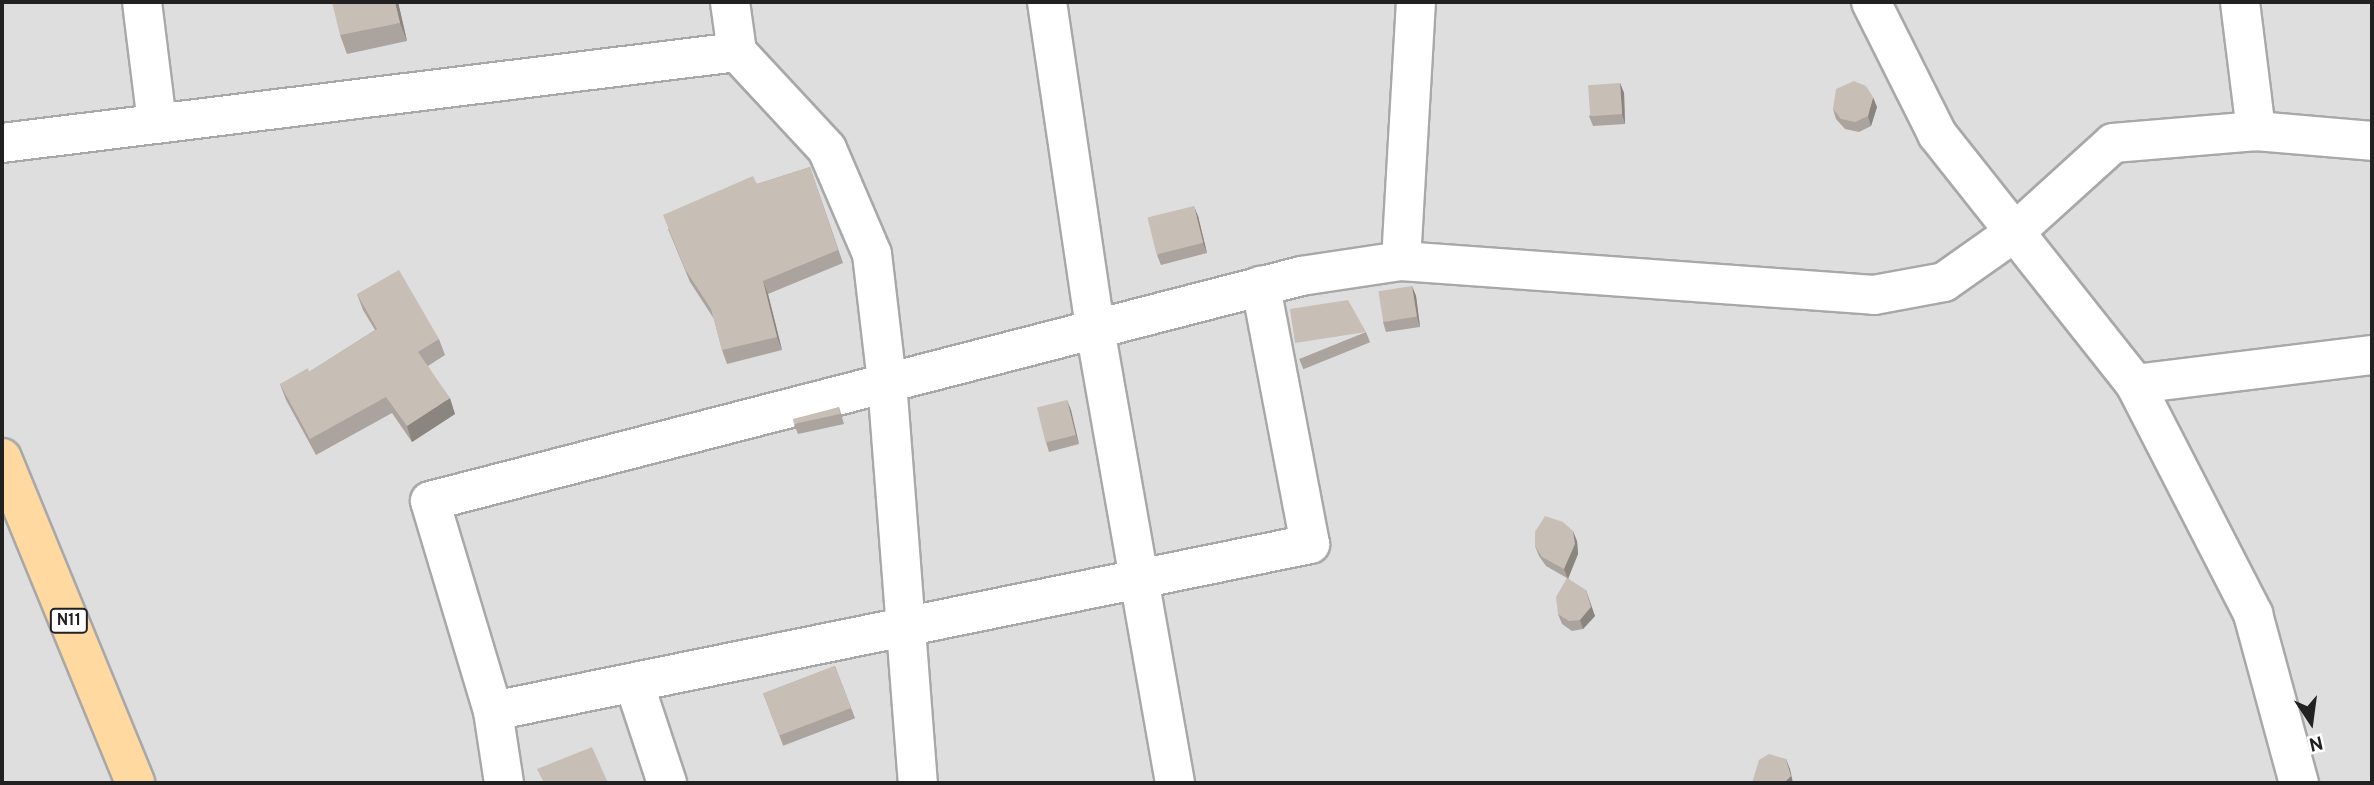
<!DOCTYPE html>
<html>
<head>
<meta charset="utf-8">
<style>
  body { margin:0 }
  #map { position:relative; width:2374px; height:785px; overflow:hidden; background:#f2efe7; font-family:Overpass,sans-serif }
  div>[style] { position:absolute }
  .residential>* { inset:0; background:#dfdede; transform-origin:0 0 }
  .roads { filter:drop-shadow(2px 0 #a8a8a8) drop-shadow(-2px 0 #a8a8a8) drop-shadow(0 2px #a8a8a8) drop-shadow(0 -2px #a8a8a8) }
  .minor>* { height:38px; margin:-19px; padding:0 19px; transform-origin:19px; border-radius:19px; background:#fff }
  .primary>* { height:38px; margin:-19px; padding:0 19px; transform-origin:19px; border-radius:19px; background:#ffd99f }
  .wall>* { inset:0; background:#aba39d; transform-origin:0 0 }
  .shaded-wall>* { inset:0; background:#8b857f }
  .building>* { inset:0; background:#c7beb6; transform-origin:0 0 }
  span { translate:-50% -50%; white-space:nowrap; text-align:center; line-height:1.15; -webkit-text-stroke:6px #fff; paint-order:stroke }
  .shield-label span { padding:2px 5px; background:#fff; border:2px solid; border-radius:5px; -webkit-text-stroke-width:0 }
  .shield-label { font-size:16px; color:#212121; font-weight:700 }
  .frame { position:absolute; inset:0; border:4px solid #212121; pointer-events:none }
  .north { position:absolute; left:2276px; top:687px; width:70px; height:70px; -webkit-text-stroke:5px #fff; paint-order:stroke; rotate:167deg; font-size:19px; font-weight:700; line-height:28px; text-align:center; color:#212121 }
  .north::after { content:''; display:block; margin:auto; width:24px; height:32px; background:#212121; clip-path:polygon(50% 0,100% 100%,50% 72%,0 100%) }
</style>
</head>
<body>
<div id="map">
  <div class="residential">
    <div style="left:2px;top:2px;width:2370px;height:781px"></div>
  </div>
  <div class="roads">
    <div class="minor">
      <div style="left:142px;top:2px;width:122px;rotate:82.9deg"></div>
      <div style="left:730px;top:2px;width:50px;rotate:82deg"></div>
      <div style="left:737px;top:52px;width:132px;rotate:47.1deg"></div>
      <div style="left:827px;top:149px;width:114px;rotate:66.8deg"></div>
      <div style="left:872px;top:254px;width:129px;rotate:83.3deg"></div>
      <div style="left:887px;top:382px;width:402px;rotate:85.6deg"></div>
      <div style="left:1047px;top:2px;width:331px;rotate:81.6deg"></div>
      <div style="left:1095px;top:329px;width:461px;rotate:80deg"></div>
      <div style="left:1871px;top:2px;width:148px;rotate:63.4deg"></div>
      <div style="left:1937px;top:134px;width:319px;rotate:51.6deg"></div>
      <div style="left:2135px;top:384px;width:259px;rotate:62.8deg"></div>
      <div style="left:2253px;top:614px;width:175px;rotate:74.8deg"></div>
      <div style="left:2240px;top:2px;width:130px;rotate:82.9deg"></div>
      <div style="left:2px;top:143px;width:741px;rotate:-7.06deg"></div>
      <div style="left:1401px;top:261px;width:259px;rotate:-86.7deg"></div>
      <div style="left:2135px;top:384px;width:239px;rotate:-7deg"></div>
      <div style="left:634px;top:683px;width:105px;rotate:71.7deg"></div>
      <div style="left:493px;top:711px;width:834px;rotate:-11.55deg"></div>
      <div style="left:1310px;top:544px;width:263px;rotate:-100.8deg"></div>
      <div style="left:504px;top:783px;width:73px;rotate:-98.7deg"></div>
      <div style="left:493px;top:711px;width:219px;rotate:-106.7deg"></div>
      <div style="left:430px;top:501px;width:900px;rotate:-14.48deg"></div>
      <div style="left:1301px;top:276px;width:101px;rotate:-8.5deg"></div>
      <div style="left:1401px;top:261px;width:474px;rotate:4.1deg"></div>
      <div style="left:1874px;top:295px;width:71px;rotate:-10.5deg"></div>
      <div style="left:1944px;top:282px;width:87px;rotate:-35.2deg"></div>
      <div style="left:2015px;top:232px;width:132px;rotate:-42.2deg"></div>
      <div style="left:2113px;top:143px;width:144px;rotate:-4.8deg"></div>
      <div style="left:2256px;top:131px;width:116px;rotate:4.9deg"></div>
    </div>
    <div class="primary">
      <div style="left:2px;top:458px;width:351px;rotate:67.7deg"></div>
    </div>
  </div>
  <div class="wall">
    <div style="clip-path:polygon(398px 2px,407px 41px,347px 54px,340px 35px)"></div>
    <div style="clip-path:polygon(1620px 83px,1624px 93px,1625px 124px,1593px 126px,1589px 116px)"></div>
    <div style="clip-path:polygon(1877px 107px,1871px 126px,1859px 132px,1845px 129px,1836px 119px,1833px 109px)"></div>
    <div style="clip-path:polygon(810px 167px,843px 263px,768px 294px,782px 350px,727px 364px,722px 350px,714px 319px,690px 282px,668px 229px,757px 184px)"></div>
    <div style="clip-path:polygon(1198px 216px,1207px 253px,1161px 265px,1157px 255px)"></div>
    <div style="clip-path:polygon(1412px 286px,1416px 296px,1420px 327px,1386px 332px,1383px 322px)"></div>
    <div style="clip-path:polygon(357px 294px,439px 339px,445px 355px,428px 366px,455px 414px,412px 442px,392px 413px,316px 455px,286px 400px,280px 384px,309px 372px,375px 330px,363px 310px)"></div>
    <div style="left:1366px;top:332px;width:11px;height:72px;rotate:68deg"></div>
    <div style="clip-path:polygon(1067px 400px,1079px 444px,1049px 452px,1046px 442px)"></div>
    <div style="clip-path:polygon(839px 407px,844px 424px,798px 434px,794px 424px)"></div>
    <div style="clip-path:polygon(1577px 541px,1578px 554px,1568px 578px,1595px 616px,1583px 629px,1572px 631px,1562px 624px,1558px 614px,1567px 578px,1546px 566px,1539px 556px,1535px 546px)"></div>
    <div style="left:835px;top:666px;width:56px;height:77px;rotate:69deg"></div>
  </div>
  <div class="shaded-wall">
    <div style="clip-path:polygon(395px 2px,398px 2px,407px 41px,400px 23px)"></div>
    <div style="clip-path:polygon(1620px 83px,1624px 93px,1625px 124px,1622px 114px)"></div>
    <div style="clip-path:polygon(1873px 97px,1877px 107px,1871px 126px,1868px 116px)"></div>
    <div style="clip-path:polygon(1194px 206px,1198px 216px,1207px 253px,1203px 243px)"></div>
    <div style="clip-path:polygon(763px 281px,768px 294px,782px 350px,777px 337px)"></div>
    <div style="clip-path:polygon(1412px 286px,1416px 296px,1420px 327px,1417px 317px)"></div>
    <div style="clip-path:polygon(450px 398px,455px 414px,412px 442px,407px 426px)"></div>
    <div style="clip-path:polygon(1067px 400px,1071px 410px,1079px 444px,1076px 435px)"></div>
    <div style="clip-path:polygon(1573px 531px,1577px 541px,1578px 554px,1568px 579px,1564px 569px)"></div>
    <div style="clip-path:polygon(1586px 590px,1595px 616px,1583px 629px,1580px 620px)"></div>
    <div style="clip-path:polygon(1786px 759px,1790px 769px,1793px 783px,1784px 783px)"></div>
  </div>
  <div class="building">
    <div style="clip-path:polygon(332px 2px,395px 2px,400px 23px,340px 35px)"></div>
    <div style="clip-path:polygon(1854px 81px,1866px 86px,1873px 97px,1868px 116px,1855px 122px,1841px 119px,1833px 109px,1836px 89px)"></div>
    <div style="left:1620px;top:83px;width:31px;height:32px;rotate:86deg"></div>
    <div style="clip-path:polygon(810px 167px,838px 250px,763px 281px,777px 337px,722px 350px,711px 309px,685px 269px,663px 215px,753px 176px,757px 184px)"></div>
    <div style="left:1194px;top:206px;width:38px;height:48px;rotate:76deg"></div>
    <div style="clip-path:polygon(399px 270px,439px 339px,418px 352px,450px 398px,407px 426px,386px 397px,310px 439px,280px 384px,308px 368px,309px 372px,377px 329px,357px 294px)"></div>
    <div style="left:1412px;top:286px;width:31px;height:34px;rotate:81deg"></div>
    <div style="clip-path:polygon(1348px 300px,1366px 332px,1295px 343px,1290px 309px)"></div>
    <div style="left:1067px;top:400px;width:36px;height:31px;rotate:76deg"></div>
    <div style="clip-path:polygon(839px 407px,840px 414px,794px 424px,793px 419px)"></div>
    <div style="clip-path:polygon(1545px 516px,1563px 522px,1573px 531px,1575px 544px,1564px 569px,1542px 557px,1535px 546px,1535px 532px)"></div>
    <div style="clip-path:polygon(1567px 578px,1586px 590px,1591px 607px,1580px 620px,1569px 621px,1558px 614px,1556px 597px)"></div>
    <div style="left:835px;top:666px;width:45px;height:77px;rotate:69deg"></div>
    <div style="clip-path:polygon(592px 747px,608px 783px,544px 783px,537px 769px)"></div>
    <div style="clip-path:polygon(1769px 754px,1786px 759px,1791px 776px,1784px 783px,1752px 783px,1759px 760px)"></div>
  </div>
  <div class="shield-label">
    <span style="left:69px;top:621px">N11</span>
  </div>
  <div class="frame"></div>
  <div class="north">N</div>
</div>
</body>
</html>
